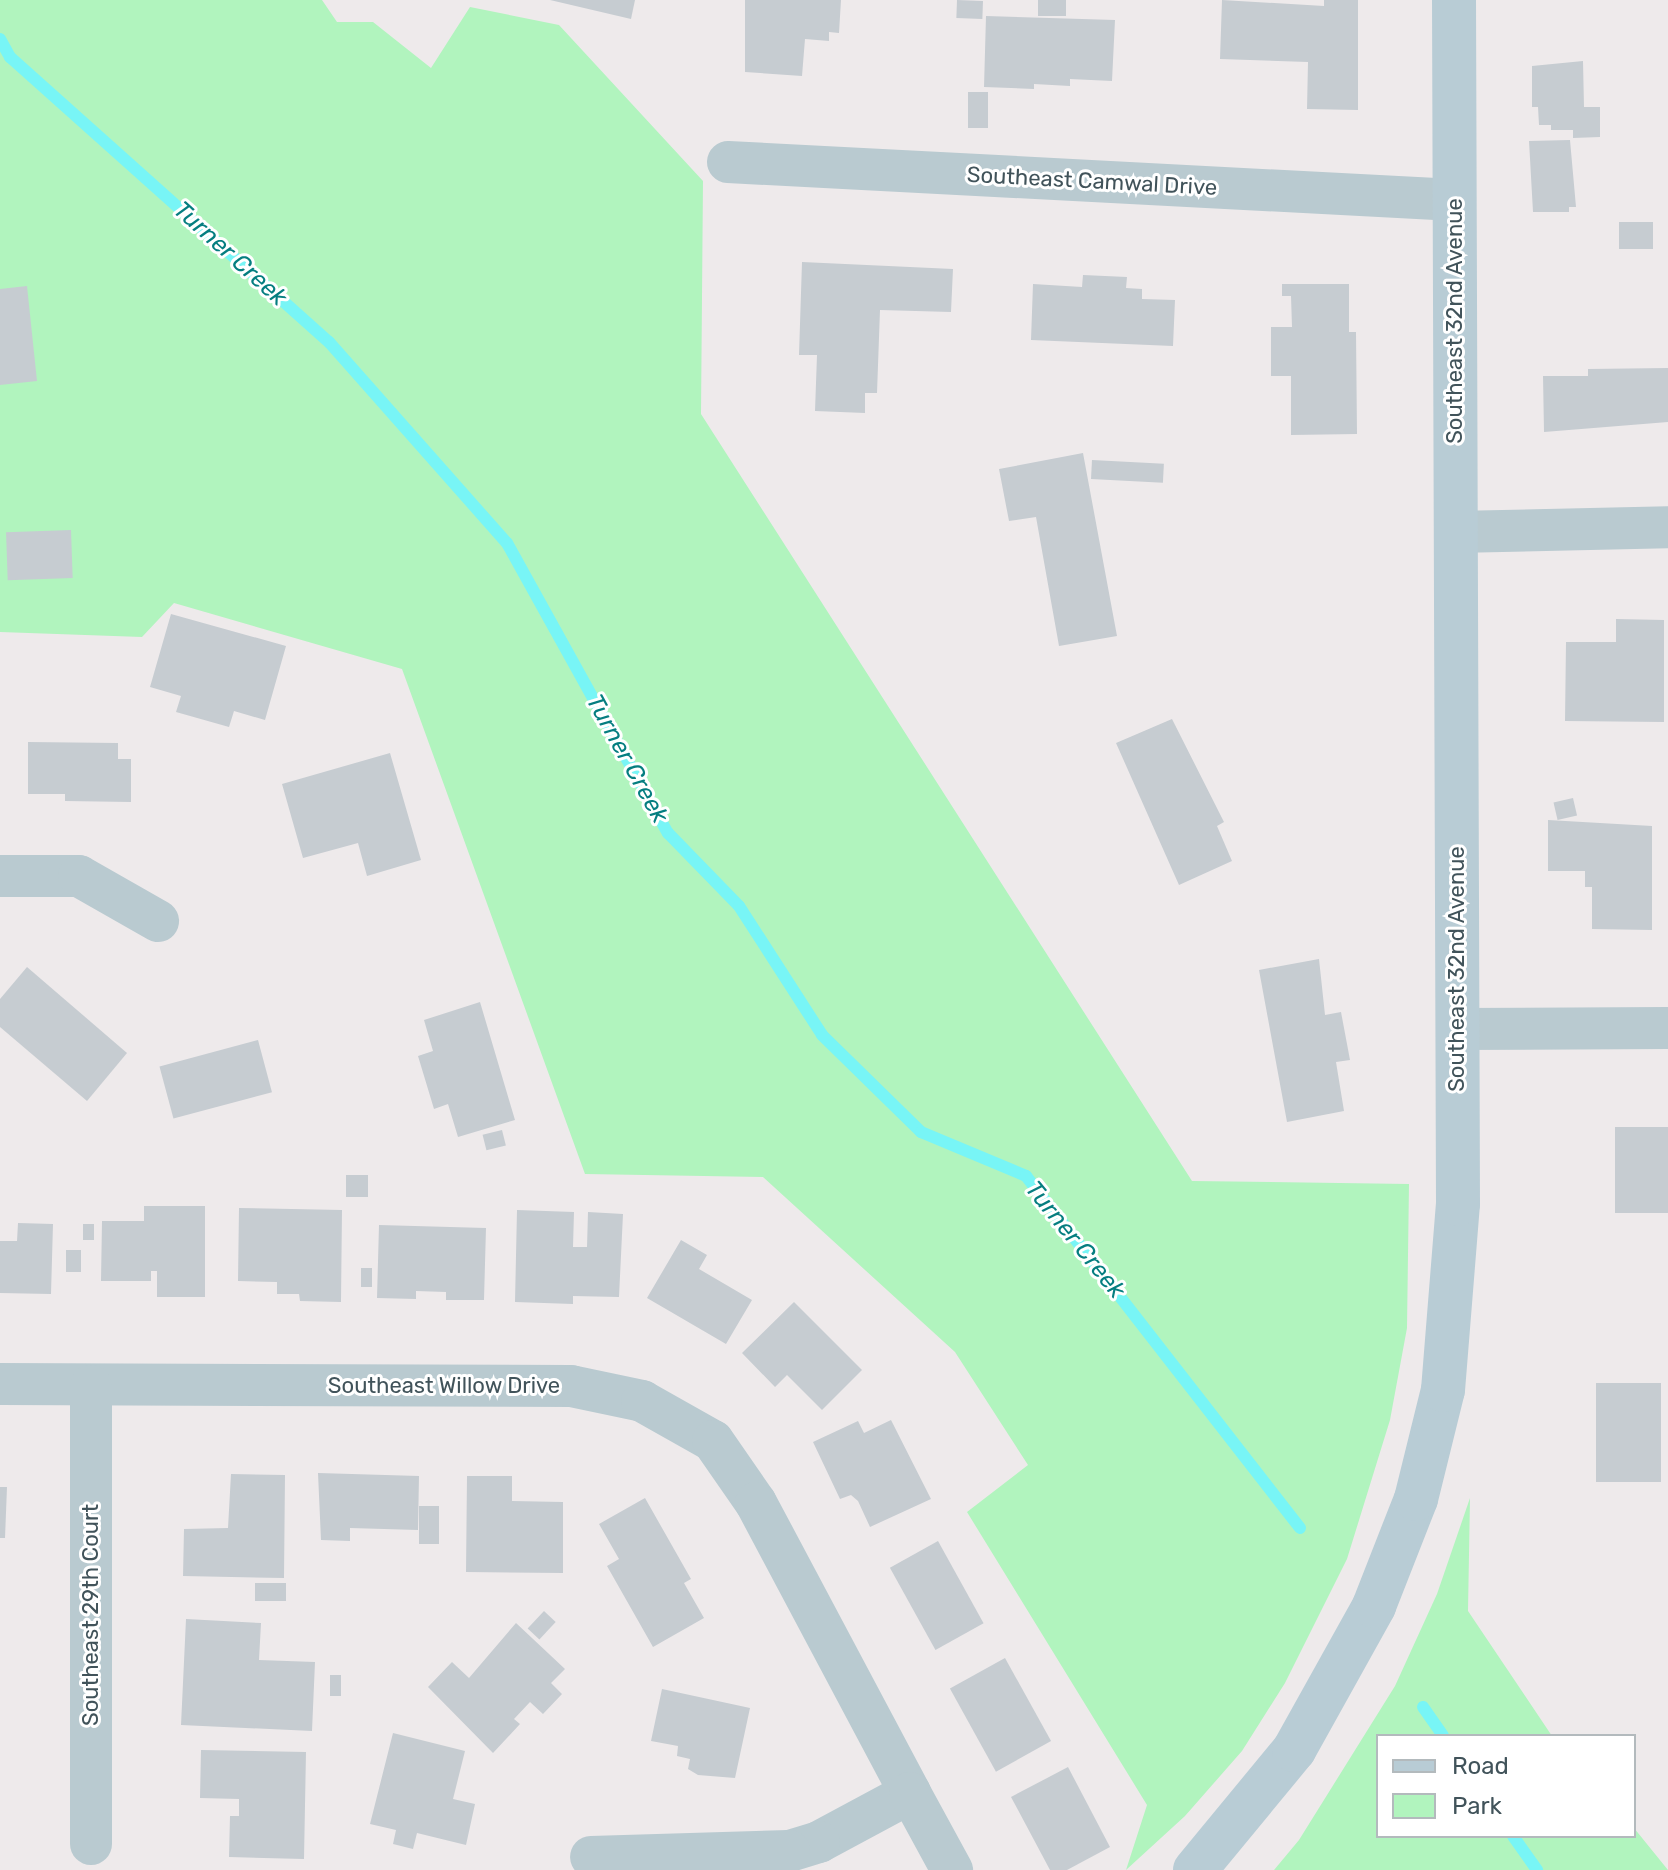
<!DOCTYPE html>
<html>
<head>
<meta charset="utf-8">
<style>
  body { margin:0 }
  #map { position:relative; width:1668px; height:1870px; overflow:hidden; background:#eeeaeb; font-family:Rubik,sans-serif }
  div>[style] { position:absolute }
  .green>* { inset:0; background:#b1f4be }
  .stream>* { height:12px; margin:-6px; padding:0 6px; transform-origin:6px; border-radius:6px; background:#78f5f6 }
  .building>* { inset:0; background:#c6ccd1; transform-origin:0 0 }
  .street>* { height:42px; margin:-21px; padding:0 21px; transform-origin:21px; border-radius:21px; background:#b9cad0 }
  .secondary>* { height:44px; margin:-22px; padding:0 22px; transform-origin:22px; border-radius:22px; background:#b8ccd5 }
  span { translate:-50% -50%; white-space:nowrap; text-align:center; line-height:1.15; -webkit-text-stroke:6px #fff; paint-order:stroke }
  .street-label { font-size:22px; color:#41535a }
  .water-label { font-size:24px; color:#057e80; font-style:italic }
  .legend { position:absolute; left:1376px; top:1734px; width:260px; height:104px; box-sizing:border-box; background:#fff; border:2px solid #b3babd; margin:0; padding:10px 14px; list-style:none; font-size:24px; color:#41535a }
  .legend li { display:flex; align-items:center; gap:16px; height:40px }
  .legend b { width:40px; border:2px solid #b3babd }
</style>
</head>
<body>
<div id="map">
  <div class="green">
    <div style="clip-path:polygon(0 0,322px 0,337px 22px,373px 22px,431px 68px,470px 7px,559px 25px,703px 181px,701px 414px,1192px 1181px,1409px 1184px,1407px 1328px,1390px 1420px,1347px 1559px,1285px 1683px,1242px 1751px,1185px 1816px,1126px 1870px,1147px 1805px,967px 1512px,1028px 1465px,955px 1352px,763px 1177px,585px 1174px,402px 669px,174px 603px,142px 637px,0 632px)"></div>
    <div style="clip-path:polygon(1470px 1498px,1468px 1611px,1552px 1736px,1378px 1736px,1378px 1836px,1634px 1836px,1634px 1828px,1668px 1870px,1274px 1870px,1299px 1840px,1395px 1686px,1437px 1594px)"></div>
  </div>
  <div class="stream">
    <div style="left:0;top:39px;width:21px;rotate:61deg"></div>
    <div style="left:10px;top:57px;width:428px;rotate:41.8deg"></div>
    <div style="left:329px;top:342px;width:268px;rotate:48.5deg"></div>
    <div style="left:507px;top:543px;width:332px;rotate:61deg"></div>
    <div style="left:668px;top:833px;width:102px;rotate:45.8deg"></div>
    <div style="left:739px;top:906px;width:153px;rotate:57.2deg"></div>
    <div style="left:822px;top:1035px;width:139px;rotate:44.4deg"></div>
    <div style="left:921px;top:1132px;width:114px;rotate:22.7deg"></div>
    <div style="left:1026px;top:1176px;width:446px;rotate:52.1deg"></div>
    <div style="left:1423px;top:1707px;width:35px;rotate:55deg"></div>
    <div style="left:1513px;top:1836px;width:42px;rotate:54.8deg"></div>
  </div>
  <div class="building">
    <div style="clip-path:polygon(550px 0,635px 0,631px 19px)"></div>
    <div style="clip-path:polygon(745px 0,841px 0,839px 33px,829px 32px,829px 41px,805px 39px,802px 76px,745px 72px)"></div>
    <div style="left:957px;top:0;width:26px;height:18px;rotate:2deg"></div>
    <div style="left:1038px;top:0;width:28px;height:16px"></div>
    <div style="clip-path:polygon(1222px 0,1324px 6px,1324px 0,1358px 0,1358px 110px,1307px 109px,1308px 62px,1220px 59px)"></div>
    <div style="clip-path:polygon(986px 16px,1115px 20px,1112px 81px,1070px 79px,1070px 86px,1034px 84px,1034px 89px,984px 87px)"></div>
    <div style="clip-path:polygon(1583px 61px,1584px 107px,1600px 107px,1600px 137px,1573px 138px,1573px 130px,1551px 130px,1551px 125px,1539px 125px,1538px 107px,1532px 107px,1532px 66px)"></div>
    <div style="left:968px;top:92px;width:20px;height:36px"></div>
    <div style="clip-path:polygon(1570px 140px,1576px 207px,1569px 207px,1569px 212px,1533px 212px,1529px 141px)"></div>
    <div style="left:1619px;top:222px;width:34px;height:27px"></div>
    <div style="clip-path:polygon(802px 262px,953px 269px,951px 312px,880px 310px,877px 393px,865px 393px,865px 413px,815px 411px,817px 355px,799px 355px)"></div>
    <div style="clip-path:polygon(1083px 275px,1127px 277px,1126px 288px,1142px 289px,1142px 299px,1175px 300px,1173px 346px,1031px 340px,1033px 284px,1082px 287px)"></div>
    <div style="clip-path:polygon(1282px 284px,1349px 284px,1349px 332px,1356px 332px,1357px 434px,1291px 435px,1291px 376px,1271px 376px,1271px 327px,1292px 327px,1291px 296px,1282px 296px)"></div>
    <div style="clip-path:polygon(27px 286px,37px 381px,0 385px,0 289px)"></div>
    <div style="clip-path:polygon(1668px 368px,1668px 422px,1544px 432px,1543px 376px,1588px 376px,1588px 369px)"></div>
    <div style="clip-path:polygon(1083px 453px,1117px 636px,1059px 646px,1036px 517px,1009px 521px,999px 469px)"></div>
    <div style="left:1092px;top:460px;width:72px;height:19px;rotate:3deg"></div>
    <div style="left:71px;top:530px;width:48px;height:65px;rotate:88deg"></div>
    <div style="clip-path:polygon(171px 614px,286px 646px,265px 720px,234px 711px,229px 727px,176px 712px,181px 696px,150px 687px)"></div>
    <div style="clip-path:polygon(1616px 619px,1664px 620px,1664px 722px,1565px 721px,1566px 642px,1616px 642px)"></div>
    <div style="clip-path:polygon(1172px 719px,1224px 822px,1217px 826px,1232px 861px,1179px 885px,1116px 743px)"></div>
    <div style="clip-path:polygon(28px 742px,118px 743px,118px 759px,131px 759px,131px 802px,65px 801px,65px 794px,28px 794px)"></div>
    <div style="clip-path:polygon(390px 753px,421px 860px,367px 876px,358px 843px,303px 858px,282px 784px)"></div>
    <div style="left:1573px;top:798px;width:18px;height:20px;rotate:77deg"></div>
    <div style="clip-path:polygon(1548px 820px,1652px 826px,1652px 930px,1592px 929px,1592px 887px,1585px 887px,1585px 871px,1548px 871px)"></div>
    <div style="clip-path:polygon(1319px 959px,1325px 1015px,1341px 1012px,1350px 1060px,1336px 1062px,1344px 1111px,1287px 1122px,1259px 970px)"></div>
    <div style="clip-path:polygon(27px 967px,127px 1053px,87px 1101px,0 1027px,0 999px)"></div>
    <div style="clip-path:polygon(480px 1002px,515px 1120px,458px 1137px,448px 1104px,434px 1109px,418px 1056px,433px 1051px,424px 1020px)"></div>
    <div style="left:258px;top:1040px;width:54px;height:102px;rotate:75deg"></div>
    <div style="left:1615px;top:1127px;width:53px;height:86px"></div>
    <div style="left:502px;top:1130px;width:16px;height:20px;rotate:76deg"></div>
    <div style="left:346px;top:1175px;width:22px;height:22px"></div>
    <div style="clip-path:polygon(144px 1206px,205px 1206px,205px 1297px,157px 1297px,157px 1271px,151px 1271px,151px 1281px,101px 1281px,102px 1221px,144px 1221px)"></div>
    <div style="clip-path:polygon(239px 1208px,342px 1210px,341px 1302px,300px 1301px,299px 1294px,277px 1294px,277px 1282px,238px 1281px)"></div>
    <div style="clip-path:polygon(517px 1210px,574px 1212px,573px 1247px,587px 1247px,588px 1212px,623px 1214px,619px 1297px,573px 1296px,573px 1304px,515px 1302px)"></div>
    <div style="clip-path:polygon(18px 1223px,53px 1224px,51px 1294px,0 1293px,0 1241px,17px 1241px)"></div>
    <div style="left:83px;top:1224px;width:11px;height:16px"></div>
    <div style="clip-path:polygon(379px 1225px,486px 1228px,484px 1300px,446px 1300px,446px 1292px,416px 1291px,416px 1299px,377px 1298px)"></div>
    <div style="clip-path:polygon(681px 1240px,707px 1255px,699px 1269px,752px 1300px,726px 1344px,647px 1298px)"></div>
    <div style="left:66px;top:1250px;width:15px;height:22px"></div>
    <div style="left:361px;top:1268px;width:11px;height:19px"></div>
    <div style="clip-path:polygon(794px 1302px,862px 1370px,822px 1410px,787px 1375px,775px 1387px,742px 1353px)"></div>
    <div style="left:1596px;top:1383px;width:65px;height:99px"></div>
    <div style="clip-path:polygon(891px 1420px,931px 1499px,870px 1527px,858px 1501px,851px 1495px,840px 1499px,813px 1442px,858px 1421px,864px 1433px)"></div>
    <div style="clip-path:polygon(318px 1473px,419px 1476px,418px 1530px,350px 1528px,350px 1541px,321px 1540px)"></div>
    <div style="clip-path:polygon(231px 1474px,285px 1475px,284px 1578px,183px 1576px,184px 1529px,228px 1528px)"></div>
    <div style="clip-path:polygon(467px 1476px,512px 1476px,512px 1501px,563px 1502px,563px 1573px,466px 1572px)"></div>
    <div style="clip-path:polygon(0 1487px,7px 1487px,5px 1538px,0 1538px)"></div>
    <div style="clip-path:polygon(645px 1498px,691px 1579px,684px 1583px,704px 1618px,653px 1647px,607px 1566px,619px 1559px,599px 1524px)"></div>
    <div style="left:419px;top:1506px;width:20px;height:38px"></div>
    <div style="left:938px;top:1541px;width:94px;height:55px;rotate:61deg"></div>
    <div style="left:255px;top:1583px;width:31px;height:18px"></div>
    <div style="left:544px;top:1611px;width:16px;height:24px;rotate:43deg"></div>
    <div style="clip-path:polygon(186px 1619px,261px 1623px,259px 1660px,315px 1662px,312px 1731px,181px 1725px)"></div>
    <div style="clip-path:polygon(516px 1623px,565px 1669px,551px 1683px,562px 1694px,543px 1714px,530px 1702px,514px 1719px,520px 1724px,493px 1753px,428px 1687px,452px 1662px,469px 1678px)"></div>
    <div style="left:1005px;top:1658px;width:95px;height:63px;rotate:61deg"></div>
    <div style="left:330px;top:1675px;width:11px;height:21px"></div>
    <div style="clip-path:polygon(662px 1689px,750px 1708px,735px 1778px,698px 1775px,688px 1769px,690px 1759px,677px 1756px,678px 1746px,651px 1741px)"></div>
    <div style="clip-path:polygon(393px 1733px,465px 1751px,453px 1799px,475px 1804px,466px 1845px,417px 1833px,413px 1849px,393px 1844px,396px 1830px,370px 1824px)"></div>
    <div style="clip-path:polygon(201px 1750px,306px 1752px,304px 1859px,229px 1857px,230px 1816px,239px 1816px,239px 1799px,200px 1798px)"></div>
    <div style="clip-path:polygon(1068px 1767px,1110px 1847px,1067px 1870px,1050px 1870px,1011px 1797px)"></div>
  </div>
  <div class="street">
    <div style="left:728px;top:162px;width:728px;rotate:2.99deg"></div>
    <div style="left:1455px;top:532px;width:213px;rotate:-1.3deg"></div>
    <div style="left:0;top:876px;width:79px"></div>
    <div style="left:79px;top:876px;width:91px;rotate:29.7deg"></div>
    <div style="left:1457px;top:1029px;width:211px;rotate:-0.3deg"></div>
    <div style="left:0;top:1384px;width:571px;rotate:0.2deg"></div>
    <div style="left:571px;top:1386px;width:73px;rotate:11.9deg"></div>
    <div style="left:642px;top:1401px;width:81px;rotate:29.4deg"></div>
    <div style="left:713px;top:1441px;width:75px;rotate:55.3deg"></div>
    <div style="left:756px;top:1503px;width:328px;rotate:62deg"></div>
    <div style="left:910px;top:1793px;width:103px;rotate:151.7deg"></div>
    <div style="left:819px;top:1842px;width:31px;rotate:163deg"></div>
    <div style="left:789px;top:1851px;width:198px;rotate:178.3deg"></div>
    <div style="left:91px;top:1386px;width:458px;rotate:90deg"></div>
    <div style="left:910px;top:1793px;width:88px;rotate:61.4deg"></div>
  </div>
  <div class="secondary">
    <div style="left:1195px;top:1870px;width:156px;rotate:-50.5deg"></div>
    <div style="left:1294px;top:1750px;width:165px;rotate:-60.9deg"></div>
    <div style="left:1374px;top:1606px;width:115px;rotate:-68.6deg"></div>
    <div style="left:1416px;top:1499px;width:112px;rotate:-76.1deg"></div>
    <div style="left:1443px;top:1390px;width:187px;rotate:-85.4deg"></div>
    <div style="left:1458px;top:1204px;width:1204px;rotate:-90.19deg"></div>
  </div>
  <div class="street-label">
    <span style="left:1092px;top:181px;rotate:3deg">Southeast Camwal Drive</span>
    <span style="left:1455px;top:321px;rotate:-90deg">Southeast 32nd Avenue</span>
    <span style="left:1457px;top:969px;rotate:-90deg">Southeast 32nd Avenue</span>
    <span style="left:444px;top:1386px">Southeast Willow Drive</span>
    <span style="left:91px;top:1615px;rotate:-90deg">Southeast 29th Court</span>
  </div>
  <div class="water-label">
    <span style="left:230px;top:254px;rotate:42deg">Turner Creek</span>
    <span style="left:627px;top:759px;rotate:61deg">Turner Creek</span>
    <span style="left:1075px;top:1240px;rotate:51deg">Turner Creek</span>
  </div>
  <ul class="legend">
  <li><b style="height:10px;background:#b8ccd5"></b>Road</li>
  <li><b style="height:22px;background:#b1f4be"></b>Park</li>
  </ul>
</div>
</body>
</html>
